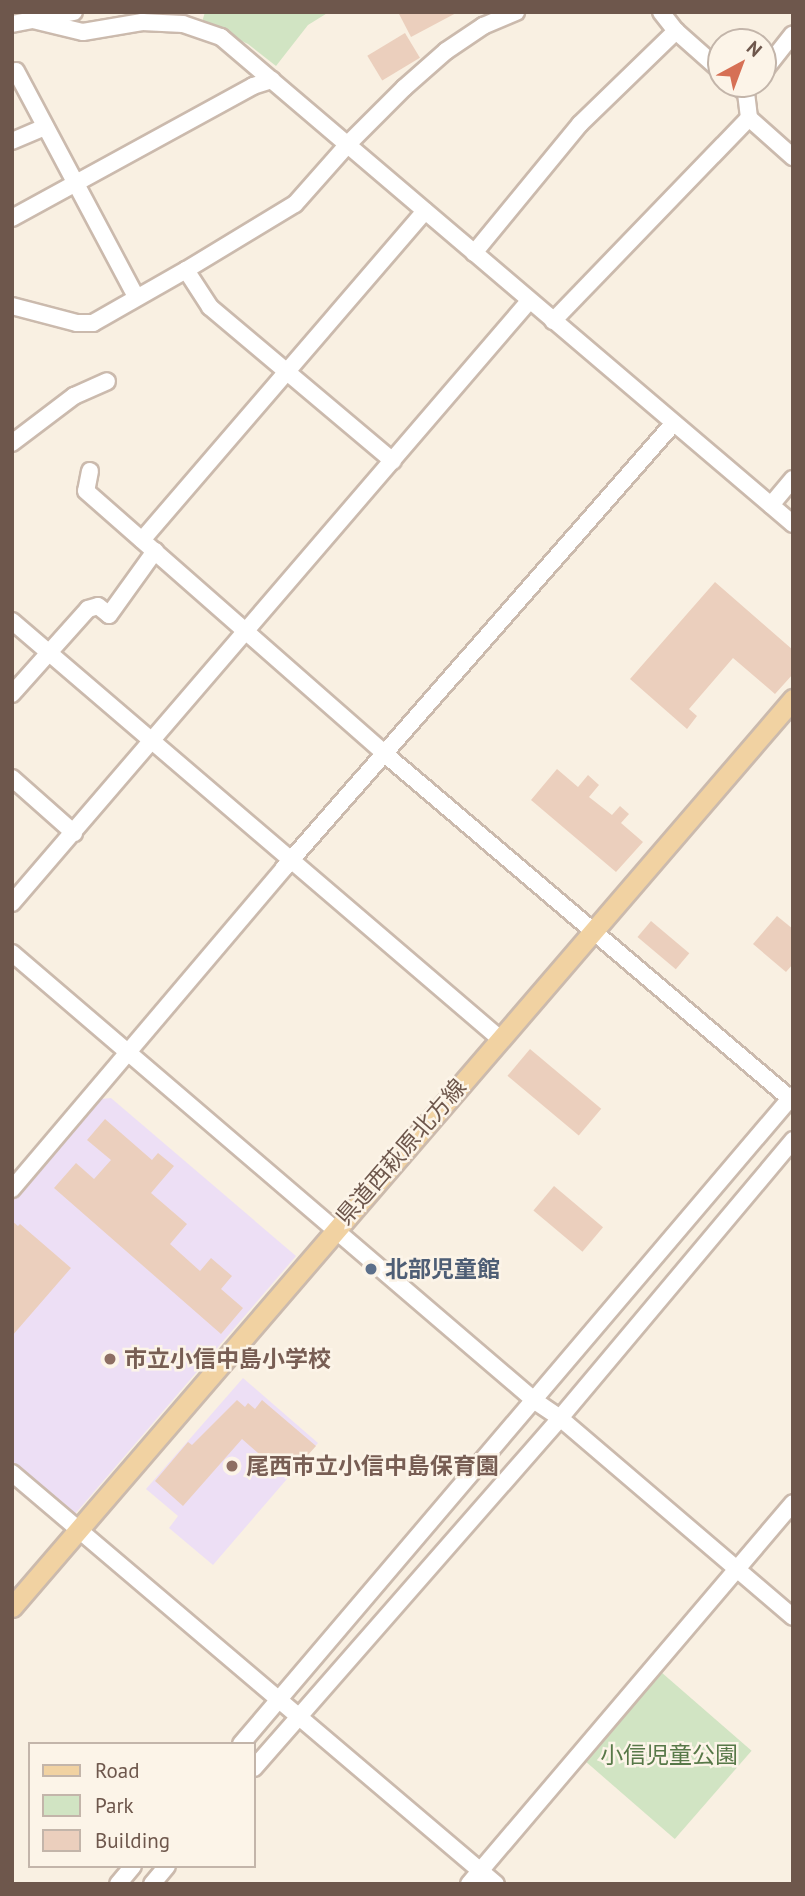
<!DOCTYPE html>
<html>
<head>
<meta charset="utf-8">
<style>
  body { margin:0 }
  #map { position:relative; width:805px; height:1896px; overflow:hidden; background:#f9f0e2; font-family:"PT Sans","Noto Sans JP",sans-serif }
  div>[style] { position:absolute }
  .education>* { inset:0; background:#eddff5 }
  .green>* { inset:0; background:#d1e4c3; transform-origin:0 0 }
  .building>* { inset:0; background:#ebcfbd; transform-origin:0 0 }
  .roads { filter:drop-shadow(2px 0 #cbbaad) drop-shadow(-2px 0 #cbbaad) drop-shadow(0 2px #cbbaad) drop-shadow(0 -2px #cbbaad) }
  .minor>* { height:16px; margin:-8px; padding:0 8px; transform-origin:8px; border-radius:8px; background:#fff }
  .major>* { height:19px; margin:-9.5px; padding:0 9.5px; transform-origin:9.5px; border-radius:9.5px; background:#f1d2a2 }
  .dots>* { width:19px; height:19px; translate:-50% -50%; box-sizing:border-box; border:4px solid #fcf4e8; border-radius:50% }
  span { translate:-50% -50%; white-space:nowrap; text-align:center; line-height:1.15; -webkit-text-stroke:5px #fcf4e8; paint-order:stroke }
  .street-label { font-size:23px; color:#6e574c }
  .service-label { font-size:23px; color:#4e5e75; font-weight:700 }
  .left { translate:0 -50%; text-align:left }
  .education-label { font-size:23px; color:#785e54; font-weight:700 }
  .park-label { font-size:23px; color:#577848 }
  .frame { position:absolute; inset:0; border:14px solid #6e574c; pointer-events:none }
  .legend { position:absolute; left:28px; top:1742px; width:228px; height:126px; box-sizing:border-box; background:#fcf4e8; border:2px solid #c3b5aa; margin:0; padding:9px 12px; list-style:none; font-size:21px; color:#6e574c }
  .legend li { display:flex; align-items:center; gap:14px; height:35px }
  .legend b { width:35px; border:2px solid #c3b5aa }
  .north { position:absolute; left:707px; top:28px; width:70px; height:70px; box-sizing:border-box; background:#fcf4e8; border:2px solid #c3b5aa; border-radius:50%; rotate:41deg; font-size:19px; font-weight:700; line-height:28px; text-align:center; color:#6e574c }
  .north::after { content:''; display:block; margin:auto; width:24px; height:32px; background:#d67055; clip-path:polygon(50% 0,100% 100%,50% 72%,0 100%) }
</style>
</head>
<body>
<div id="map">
  <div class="education">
    <div style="clip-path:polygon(111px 1098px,296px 1256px,75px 1514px,12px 1461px,12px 1202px,101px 1099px)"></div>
    <div style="clip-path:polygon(243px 1378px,318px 1443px,213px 1565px,169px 1528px,178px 1516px,146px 1489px)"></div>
  </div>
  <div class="green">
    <div style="clip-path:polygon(205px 12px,329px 12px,308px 25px,276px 66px,248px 44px,202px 22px)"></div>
    <div style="left:661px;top:1672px;width:120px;height:117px;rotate:41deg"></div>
  </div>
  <div class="building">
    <div style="clip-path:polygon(398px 12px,458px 12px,411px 37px)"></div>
    <div style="left:405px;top:33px;width:29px;height:44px;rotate:59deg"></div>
    <div style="clip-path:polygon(715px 582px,793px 650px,793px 674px,775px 694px,733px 658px,689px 709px,697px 716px,687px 729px,630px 679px)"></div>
    <div style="clip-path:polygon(557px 769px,578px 787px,588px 775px,599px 785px,589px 797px,612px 815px,620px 806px,629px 814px,621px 823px,643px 842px,616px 872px,531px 800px)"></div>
    <div style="clip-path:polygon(777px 916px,793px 929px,793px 964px,786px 972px,753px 944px)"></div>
    <div style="left:651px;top:921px;width:50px;height:21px;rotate:40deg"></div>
    <div style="left:530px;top:1049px;width:93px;height:35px;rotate:40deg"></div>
    <div style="clip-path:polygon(105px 1119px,152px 1160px,158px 1153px,174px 1166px,151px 1193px,187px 1224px,170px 1244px,200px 1271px,211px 1258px,232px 1276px,221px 1289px,243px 1308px,221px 1334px,54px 1188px,76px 1163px,94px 1179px,111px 1160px,87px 1140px)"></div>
    <div style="left:554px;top:1186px;width:64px;height:32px;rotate:40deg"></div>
    <div style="clip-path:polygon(12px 1221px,18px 1226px,20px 1224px,71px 1268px,12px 1336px)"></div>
    <div style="clip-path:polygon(237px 1400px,245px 1407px,248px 1403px,255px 1409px,262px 1400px,316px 1446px,287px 1478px,242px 1439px,183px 1506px,155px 1481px,188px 1442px,192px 1445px)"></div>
  </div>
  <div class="roads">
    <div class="minor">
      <div style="left:661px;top:12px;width:24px;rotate:52deg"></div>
      <div style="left:676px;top:31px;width:60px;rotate:41.6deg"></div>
      <div style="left:33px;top:20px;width:51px;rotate:13.5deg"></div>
      <div style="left:83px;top:32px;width:60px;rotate:-9.6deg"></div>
      <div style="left:142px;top:22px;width:41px;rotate:2.8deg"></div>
      <div style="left:183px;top:24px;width:40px;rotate:18.9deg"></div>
      <div style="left:221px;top:37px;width:751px;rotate:40.41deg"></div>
      <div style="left:12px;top:24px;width:63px;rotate:-11deg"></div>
      <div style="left:16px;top:71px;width:256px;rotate:62deg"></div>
      <div style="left:763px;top:72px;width:48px;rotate:-51.7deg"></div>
      <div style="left:736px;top:84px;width:13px;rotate:42deg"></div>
      <div style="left:746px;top:93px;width:25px;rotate:83deg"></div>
      <div style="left:749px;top:118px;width:59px;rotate:41.6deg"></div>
      <div style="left:12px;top:141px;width:36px;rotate:-23deg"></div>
      <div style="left:12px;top:218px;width:275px;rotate:-28.7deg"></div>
      <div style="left:253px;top:86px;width:20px;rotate:-18deg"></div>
      <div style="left:474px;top:253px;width:167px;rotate:-50.6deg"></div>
      <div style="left:580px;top:124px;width:134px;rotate:-44.1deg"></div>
      <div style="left:186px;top:270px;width:44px;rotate:57deg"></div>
      <div style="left:210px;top:307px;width:239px;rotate:40.1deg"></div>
      <div style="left:12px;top:306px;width:67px;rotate:14.7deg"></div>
      <div style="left:77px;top:323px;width:16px"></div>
      <div style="left:93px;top:323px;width:107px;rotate:-29.7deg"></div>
      <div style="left:186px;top:270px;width:127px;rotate:-31.2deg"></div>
      <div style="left:295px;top:204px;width:81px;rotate:-48.5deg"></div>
      <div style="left:349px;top:143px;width:78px;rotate:-45deg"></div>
      <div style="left:404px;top:88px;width:56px;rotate:-41.4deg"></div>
      <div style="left:446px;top:51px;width:45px;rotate:-34deg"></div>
      <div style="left:483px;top:26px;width:36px;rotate:-23deg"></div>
      <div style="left:553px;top:321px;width:282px;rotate:-46deg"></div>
      <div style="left:12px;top:443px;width:78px;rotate:-37.2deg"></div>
      <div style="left:74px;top:396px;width:36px;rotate:-24deg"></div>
      <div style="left:90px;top:471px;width:20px;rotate:101deg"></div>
      <div style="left:86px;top:491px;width:400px;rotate:41.3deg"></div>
      <div style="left:386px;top:755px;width:534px;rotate:40.37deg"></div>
      <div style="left:771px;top:505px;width:34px;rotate:-50deg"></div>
      <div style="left:142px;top:540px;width:434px;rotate:-49.3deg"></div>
      <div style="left:12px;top:621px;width:641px;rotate:40.57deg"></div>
      <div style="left:12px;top:694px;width:114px;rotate:-48.2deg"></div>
      <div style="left:88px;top:609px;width:10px;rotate:-17deg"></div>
      <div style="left:98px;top:606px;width:14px;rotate:39deg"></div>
      <div style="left:109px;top:615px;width:79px;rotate:-54.3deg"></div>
      <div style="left:12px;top:778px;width:83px;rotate:41.6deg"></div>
      <div style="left:12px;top:903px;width:794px;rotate:-49.34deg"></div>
      <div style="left:12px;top:953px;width:689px;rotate:40.58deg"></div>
      <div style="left:535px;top:1401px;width:30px;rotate:34deg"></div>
      <div style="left:560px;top:1418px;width:306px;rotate:40.5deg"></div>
      <div style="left:12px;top:1189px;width:421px;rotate:-49.7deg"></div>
      <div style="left:284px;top:868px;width:590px;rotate:-48.78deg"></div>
      <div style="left:12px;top:1473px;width:635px;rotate:40.34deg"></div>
      <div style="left:241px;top:1744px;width:852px;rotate:-49.62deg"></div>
      <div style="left:254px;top:1768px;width:465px;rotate:-48.8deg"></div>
      <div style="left:560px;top:1418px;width:363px;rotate:-50deg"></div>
      <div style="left:118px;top:1884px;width:23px;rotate:-50deg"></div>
      <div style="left:152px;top:1884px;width:23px;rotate:-50deg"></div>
      <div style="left:469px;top:1884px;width:500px;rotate:-49.62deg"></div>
    </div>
    <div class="major">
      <div style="left:12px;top:1607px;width:1198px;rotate:-49.3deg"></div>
    </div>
  </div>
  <div class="dots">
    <div style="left:371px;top:1269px;background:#5c6f8a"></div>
    <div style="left:110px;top:1359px;background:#8d6e63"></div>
    <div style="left:232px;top:1466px;background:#8d6e63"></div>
  </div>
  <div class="street-label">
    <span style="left:401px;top:1152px;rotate:-49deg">県道西萩原北方線</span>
  </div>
  <div class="service-label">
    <span class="left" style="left:385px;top:1269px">北部児童館</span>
  </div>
  <div class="education-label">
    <span class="left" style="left:124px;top:1359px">市立小信中島小学校</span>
    <span class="left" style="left:246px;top:1466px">尾西市立小信中島保育園</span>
  </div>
  <div class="park-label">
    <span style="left:669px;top:1755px">小信児童公園</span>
  </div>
  <div class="frame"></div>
  <ul class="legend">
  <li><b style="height:9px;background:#f1d2a2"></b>Road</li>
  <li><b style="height:19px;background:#d1e4c3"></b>Park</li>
  <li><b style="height:19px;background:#ebcfbd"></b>Building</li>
  </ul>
  <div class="north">N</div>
</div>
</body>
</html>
